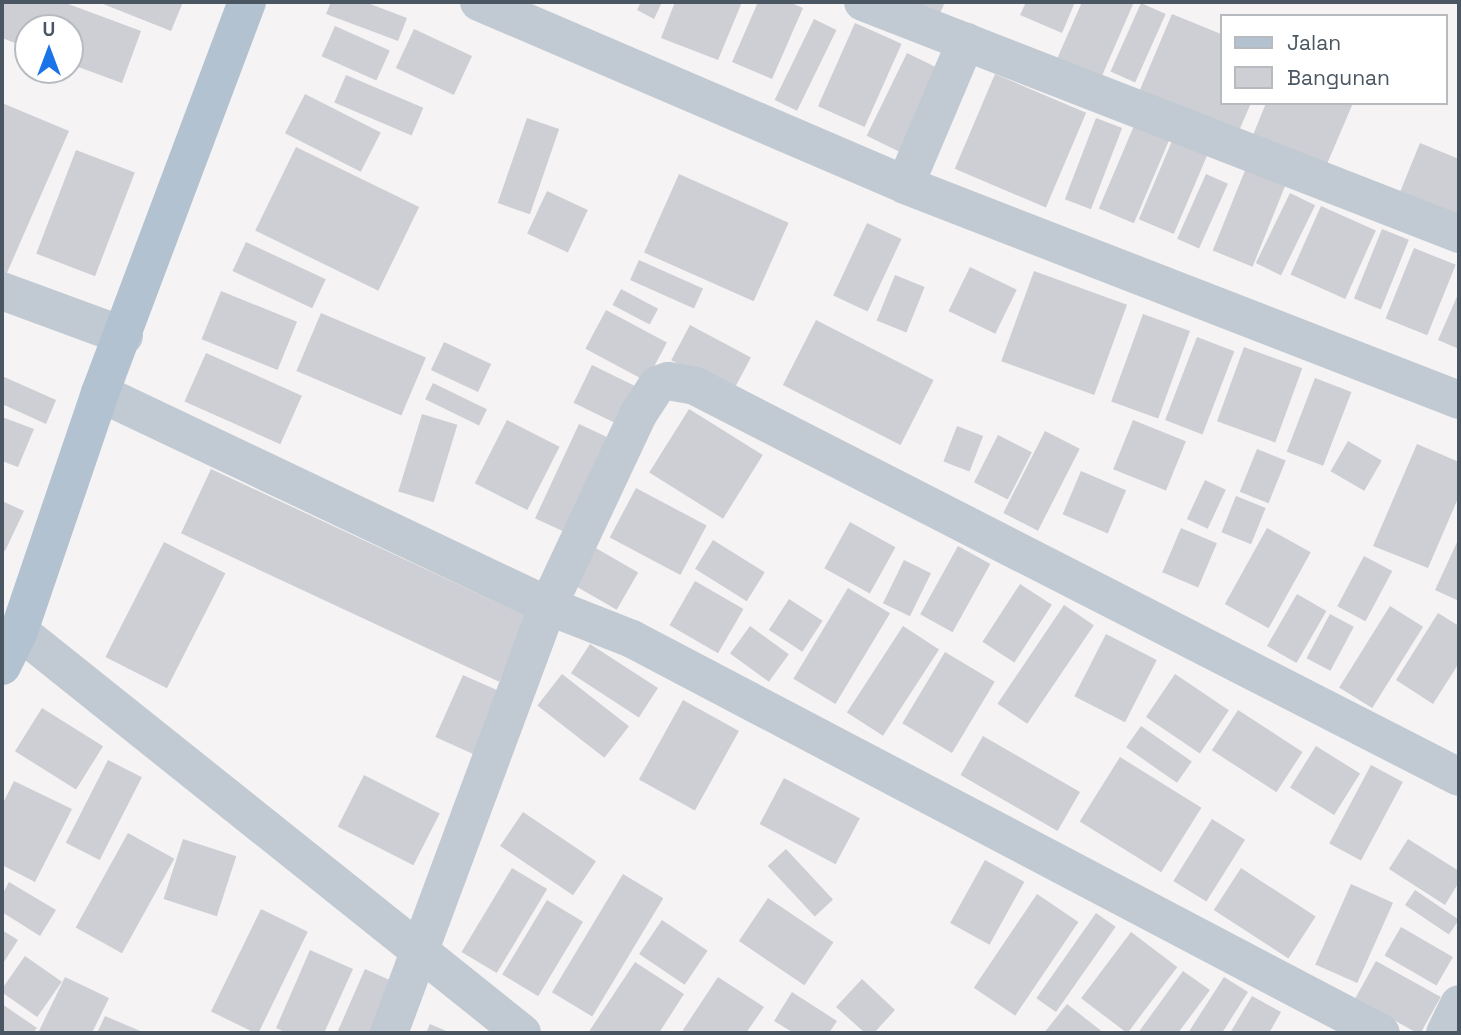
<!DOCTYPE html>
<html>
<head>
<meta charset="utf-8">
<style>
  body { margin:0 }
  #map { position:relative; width:1461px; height:1035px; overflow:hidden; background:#f5f3f3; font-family:"Space Grotesk",sans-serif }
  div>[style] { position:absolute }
  .building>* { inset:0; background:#cdcfd5; transform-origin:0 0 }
  .minor>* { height:38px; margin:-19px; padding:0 19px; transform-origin:19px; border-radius:19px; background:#c1cad2 }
  .major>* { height:38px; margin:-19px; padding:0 19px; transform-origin:19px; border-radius:19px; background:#b3c2d1 }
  span { translate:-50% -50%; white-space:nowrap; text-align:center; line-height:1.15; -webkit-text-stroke:6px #fff; paint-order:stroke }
  .frame { position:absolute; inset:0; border:4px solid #4a5661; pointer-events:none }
  .legend { position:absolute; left:1220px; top:14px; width:228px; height:91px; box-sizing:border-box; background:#fff; border:2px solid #b7bbc0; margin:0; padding:9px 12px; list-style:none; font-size:21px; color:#4a5661 }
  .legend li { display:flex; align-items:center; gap:14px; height:35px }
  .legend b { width:35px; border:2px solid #b7bbc0 }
  .north { position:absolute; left:14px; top:14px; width:70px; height:70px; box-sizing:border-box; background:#fff; border:2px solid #b7bbc0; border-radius:50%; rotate:0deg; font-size:19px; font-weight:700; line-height:28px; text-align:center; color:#4a5661 }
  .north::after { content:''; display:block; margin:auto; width:24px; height:32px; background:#1a73e8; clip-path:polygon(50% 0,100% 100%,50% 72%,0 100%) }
</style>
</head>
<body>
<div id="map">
  <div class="building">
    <div style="clip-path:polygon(2px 2px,63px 2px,141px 31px,122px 83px,70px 64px,70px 28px,28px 28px,28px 48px,2px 38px)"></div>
    <div style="clip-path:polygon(98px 2px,183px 2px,171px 31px)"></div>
    <div style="clip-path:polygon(331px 2px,365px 2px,407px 18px,398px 41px,326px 14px)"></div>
    <div style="clip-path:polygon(641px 2px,662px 2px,654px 19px,637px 10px)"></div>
    <div style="clip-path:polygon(675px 2px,742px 2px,718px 60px,661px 38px)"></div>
    <div style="clip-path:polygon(758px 2px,789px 2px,803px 8px,772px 79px,732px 62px)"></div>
    <div style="clip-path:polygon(899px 2px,945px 2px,938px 18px)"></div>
    <div style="clip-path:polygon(1026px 2px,1075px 2px,1062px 33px,1020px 15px)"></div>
    <div style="clip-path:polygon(1082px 2px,1134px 2px,1101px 78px,1057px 59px)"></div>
    <div style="left:1141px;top:3px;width:27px;height:75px;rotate:24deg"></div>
    <div style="clip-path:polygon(1172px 14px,1221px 34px,1221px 103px,1251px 103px,1238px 133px,1139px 92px)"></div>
    <div style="left:814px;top:19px;width:25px;height:90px;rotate:26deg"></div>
    <div style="left:855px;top:23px;width:51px;height:91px;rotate:24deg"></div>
    <div style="left:335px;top:26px;width:60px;height:33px;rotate:24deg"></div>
    <div style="left:414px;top:29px;width:64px;height:43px;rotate:25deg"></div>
    <div style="left:907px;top:53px;width:41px;height:92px;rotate:26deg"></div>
    <div style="left:995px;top:74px;width:99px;height:103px;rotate:23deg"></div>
    <div style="left:346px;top:75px;width:84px;height:30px;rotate:23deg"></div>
    <div style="left:305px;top:94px;width:85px;height:44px;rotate:27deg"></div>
    <div style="clip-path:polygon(2px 103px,69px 131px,6px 275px,2px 274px)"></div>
    <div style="clip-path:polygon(1266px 103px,1353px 103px,1324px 171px,1251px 140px)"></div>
    <div style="left:527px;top:118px;width:34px;height:90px;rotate:19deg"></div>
    <div style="left:1096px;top:118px;width:28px;height:87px;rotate:21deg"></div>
    <div style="left:1136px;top:121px;width:38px;height:95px;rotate:23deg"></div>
    <div style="left:1172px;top:141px;width:38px;height:85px;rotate:23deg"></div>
    <div style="clip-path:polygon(1420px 143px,1459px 159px,1459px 228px,1396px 202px)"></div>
    <div style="left:296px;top:147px;width:137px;height:93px;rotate:26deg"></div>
    <div style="left:76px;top:150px;width:63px;height:111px;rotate:21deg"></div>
    <div style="left:1246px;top:168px;width:43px;height:89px;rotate:22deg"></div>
    <div style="left:679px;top:174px;width:120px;height:86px;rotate:24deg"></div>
    <div style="left:1206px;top:174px;width:24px;height:71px;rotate:24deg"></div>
    <div style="left:547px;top:191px;width:45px;height:47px;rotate:25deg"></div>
    <div style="left:1290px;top:193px;width:28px;height:78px;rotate:26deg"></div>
    <div style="left:1321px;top:206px;width:60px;height:75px;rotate:24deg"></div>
    <div style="left:867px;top:223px;width:38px;height:80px;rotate:25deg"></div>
    <div style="left:1382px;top:229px;width:29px;height:75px;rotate:22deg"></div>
    <div style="left:246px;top:242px;width:88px;height:32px;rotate:25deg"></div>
    <div style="left:1414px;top:248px;width:45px;height:76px;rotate:22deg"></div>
    <div style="left:639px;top:260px;width:70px;height:22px;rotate:24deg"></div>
    <div style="left:970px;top:267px;width:52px;height:49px;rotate:26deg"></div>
    <div style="left:1034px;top:271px;width:99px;height:96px;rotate:20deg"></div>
    <div style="left:895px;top:275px;width:32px;height:49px;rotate:22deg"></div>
    <div style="left:621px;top:289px;width:42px;height:18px;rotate:28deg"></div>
    <div style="left:221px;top:291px;width:82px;height:52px;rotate:22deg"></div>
    <div style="clip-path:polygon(1459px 292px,1459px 349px,1438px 340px)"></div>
    <div style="left:606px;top:310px;width:69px;height:44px;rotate:28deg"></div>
    <div style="left:321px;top:313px;width:114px;height:63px;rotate:23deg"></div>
    <div style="left:1143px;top:314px;width:50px;height:93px;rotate:20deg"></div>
    <div style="left:816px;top:320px;width:132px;height:73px;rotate:27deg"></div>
    <div style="left:690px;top:325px;width:69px;height:40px;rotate:28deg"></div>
    <div style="left:1197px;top:337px;width:40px;height:89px;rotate:21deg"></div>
    <div style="left:444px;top:342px;width:52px;height:31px;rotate:25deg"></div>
    <div style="left:1244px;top:347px;width:62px;height:79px;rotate:20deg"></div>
    <div style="left:206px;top:353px;width:105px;height:53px;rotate:24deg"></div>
    <div style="left:592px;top:365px;width:49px;height:42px;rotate:26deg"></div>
    <div style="clip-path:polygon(2px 376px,56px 400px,46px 424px,2px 404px)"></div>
    <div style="left:1315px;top:378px;width:39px;height:79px;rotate:21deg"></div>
    <div style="left:433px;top:383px;width:60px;height:18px;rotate:26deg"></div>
    <div style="left:689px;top:409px;width:87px;height:75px;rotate:32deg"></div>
    <div style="left:422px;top:414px;width:37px;height:81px;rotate:17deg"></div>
    <div style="clip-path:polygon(2px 417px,34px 429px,18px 467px,2px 461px)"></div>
    <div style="left:507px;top:420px;width:59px;height:71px;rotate:27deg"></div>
    <div style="left:1133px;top:420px;width:57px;height:53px;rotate:22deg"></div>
    <div style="left:579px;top:424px;width:38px;height:104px;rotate:25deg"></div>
    <div style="left:957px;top:426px;width:28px;height:38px;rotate:21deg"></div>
    <div style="left:1045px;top:431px;width:39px;height:92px;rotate:27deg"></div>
    <div style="left:998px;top:435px;width:38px;height:53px;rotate:27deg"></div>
    <div style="left:1348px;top:441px;width:39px;height:35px;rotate:30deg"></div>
    <div style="clip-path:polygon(1417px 444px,1459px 462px,1459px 496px,1428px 568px,1373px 546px)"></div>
    <div style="left:1257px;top:449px;width:31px;height:46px;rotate:22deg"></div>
    <div style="left:211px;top:469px;width:351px;height:71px;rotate:25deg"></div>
    <div style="left:1081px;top:471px;width:49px;height:47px;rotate:23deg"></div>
    <div style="left:1205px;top:480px;width:23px;height:43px;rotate:25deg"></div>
    <div style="left:636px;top:488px;width:80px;height:56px;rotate:28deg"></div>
    <div style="left:1236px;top:496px;width:32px;height:39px;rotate:22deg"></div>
    <div style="clip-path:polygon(2px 501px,24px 511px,5px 551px,2px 549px)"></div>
    <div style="left:850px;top:522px;width:52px;height:53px;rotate:29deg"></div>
    <div style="left:1181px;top:528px;width:39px;height:48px;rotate:23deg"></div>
    <div style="left:1267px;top:528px;width:50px;height:87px;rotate:29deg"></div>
    <div style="clip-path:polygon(1459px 538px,1459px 601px,1435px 590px)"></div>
    <div style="left:713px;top:540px;width:61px;height:34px;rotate:32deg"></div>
    <div style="left:164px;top:542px;width:69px;height:129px;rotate:27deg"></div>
    <div style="left:958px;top:546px;width:37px;height:78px;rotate:29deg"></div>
    <div style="left:594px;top:547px;width:51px;height:43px;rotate:30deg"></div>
    <div style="left:1364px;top:556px;width:32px;height:57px;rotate:28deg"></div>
    <div style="left:904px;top:560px;width:30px;height:48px;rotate:26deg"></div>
    <div style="left:695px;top:581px;width:56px;height:51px;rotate:30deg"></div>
    <div style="left:1020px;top:584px;width:38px;height:69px;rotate:33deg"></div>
    <div style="left:848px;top:588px;width:49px;height:106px;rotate:31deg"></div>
    <div style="left:1297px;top:594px;width:34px;height:60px;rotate:30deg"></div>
    <div style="left:789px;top:599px;width:40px;height:37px;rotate:33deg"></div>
    <div style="left:1064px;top:605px;width:36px;height:119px;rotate:34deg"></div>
    <div style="left:1390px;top:606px;width:39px;height:96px;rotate:32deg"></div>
    <div style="clip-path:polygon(1438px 613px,1459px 626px,1459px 663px,1433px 704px,1396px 680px)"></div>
    <div style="left:1330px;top:614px;width:27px;height:50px;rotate:28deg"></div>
    <div style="left:750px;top:626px;width:48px;height:34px;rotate:36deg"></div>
    <div style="left:903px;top:626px;width:43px;height:103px;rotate:33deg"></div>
    <div style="left:1106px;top:634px;width:57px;height:70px;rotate:27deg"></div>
    <div style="left:590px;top:644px;width:81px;height:35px;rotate:33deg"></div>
    <div style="left:945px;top:652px;width:58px;height:83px;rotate:31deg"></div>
    <div style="left:562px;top:674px;width:85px;height:40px;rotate:38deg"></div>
    <div style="left:1175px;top:674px;width:65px;height:52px;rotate:34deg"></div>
    <div style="left:463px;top:675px;width:45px;height:68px;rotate:24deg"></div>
    <div style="left:683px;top:700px;width:64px;height:91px;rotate:29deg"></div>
    <div style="left:42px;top:708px;width:72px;height:51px;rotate:32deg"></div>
    <div style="left:1238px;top:710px;width:77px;height:48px;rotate:33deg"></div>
    <div style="left:1141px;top:726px;width:62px;height:26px;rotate:35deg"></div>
    <div style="left:983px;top:736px;width:112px;height:45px;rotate:30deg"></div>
    <div style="left:1316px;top:746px;width:52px;height:49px;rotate:32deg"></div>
    <div style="left:1120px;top:757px;width:96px;height:76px;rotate:32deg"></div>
    <div style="left:108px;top:760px;width:38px;height:93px;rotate:27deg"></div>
    <div style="left:1371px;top:765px;width:36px;height:89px;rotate:28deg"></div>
    <div style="left:364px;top:775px;width:85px;height:58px;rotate:27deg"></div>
    <div style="left:784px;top:778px;width:86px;height:52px;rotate:28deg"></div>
    <div style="clip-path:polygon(14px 781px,72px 809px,35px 882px,2px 865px,2px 805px)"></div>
    <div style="left:523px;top:812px;width:88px;height:41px;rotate:34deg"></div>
    <div style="left:1212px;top:819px;width:39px;height:73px;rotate:32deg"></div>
    <div style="left:128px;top:833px;width:53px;height:108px;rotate:29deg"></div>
    <div style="left:183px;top:839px;width:56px;height:63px;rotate:18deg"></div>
    <div style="clip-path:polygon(1408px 839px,1459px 871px,1459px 882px,1445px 905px,1389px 869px)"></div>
    <div style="left:786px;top:849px;width:69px;height:25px;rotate:47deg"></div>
    <div style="left:985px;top:860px;width:45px;height:72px;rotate:29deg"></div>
    <div style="left:512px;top:868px;width:41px;height:98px;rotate:31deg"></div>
    <div style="left:1241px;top:868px;width:89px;height:50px;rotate:33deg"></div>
    <div style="left:623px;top:874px;width:47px;height:138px;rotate:31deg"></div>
    <div style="clip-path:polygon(9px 882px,56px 910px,40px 936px,2px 912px,2px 895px)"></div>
    <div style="left:1351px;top:884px;width:46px;height:88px;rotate:24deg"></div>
    <div style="left:1415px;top:890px;width:53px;height:18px;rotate:34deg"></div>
    <div style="left:1037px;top:894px;width:50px;height:113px;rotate:34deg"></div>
    <div style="left:768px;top:898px;width:79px;height:52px;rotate:34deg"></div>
    <div style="left:547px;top:900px;width:42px;height:87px;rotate:31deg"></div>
    <div style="left:261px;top:909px;width:52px;height:114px;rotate:26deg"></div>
    <div style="left:1096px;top:913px;width:24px;height:104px;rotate:35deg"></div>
    <div style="left:662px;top:920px;width:55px;height:41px;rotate:34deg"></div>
    <div style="left:1401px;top:927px;width:60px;height:33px;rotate:30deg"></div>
    <div style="clip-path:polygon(2px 930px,18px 940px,2px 965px)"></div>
    <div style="left:1131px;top:932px;width:58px;height:83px;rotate:37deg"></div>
    <div style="clip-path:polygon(310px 950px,353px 969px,324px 1033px,287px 1033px,276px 1028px)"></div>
    <div style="left:25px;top:956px;width:45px;height:43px;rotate:35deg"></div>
    <div style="left:1376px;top:961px;width:74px;height:43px;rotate:29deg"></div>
    <div style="clip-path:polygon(635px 962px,684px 994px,659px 1033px,588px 1033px)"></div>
    <div style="clip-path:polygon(365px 969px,401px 985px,380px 1033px,337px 1033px)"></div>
    <div style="clip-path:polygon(1183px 971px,1210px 990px,1178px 1033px,1138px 1033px)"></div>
    <div style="clip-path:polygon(65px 977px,109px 998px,92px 1033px,38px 1033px)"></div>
    <div style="clip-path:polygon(718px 977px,764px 1007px,746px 1033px,681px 1033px)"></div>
    <div style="clip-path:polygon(1224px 977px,1248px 992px,1222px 1033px,1188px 1033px)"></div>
    <div style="clip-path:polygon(862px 979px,895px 1010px,874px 1033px,865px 1033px,836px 1007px)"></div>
    <div style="clip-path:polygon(792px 992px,837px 1021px,829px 1033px,794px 1033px,774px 1021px)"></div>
    <div style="clip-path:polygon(1252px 996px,1281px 1012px,1269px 1033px,1230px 1033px)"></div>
    <div style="clip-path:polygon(2px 1004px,37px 1028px,33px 1033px,2px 1033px)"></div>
    <div style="clip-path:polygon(1067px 1004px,1104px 1033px,1044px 1033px)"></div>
    <div style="clip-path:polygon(105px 1016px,145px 1033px,97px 1033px)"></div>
    <div style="clip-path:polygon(430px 1024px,451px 1033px,426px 1033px)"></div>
  </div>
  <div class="minor">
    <div style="left:479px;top:2px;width:464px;rotate:23.2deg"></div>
    <div style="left:905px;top:185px;width:594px;rotate:21.21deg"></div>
    <div style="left:863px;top:2px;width:640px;rotate:21.27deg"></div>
    <div style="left:905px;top:185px;width:156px;rotate:-67deg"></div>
    <div style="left:2px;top:291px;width:130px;rotate:20.2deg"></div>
    <div style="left:100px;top:393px;width:496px;rotate:25.4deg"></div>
    <div style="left:548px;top:606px;width:90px;rotate:21.4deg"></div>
    <div style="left:632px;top:639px;width:846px;rotate:27.75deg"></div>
    <div style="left:19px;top:631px;width:644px;rotate:38.63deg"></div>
    <div style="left:389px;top:1033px;width:456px;rotate:-69.6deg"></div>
    <div style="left:548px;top:606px;width:213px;rotate:-64.8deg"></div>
    <div style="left:639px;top:413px;width:33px;rotate:-57deg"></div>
    <div style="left:657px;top:385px;width:12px;rotate:-20deg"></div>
    <div style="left:668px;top:381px;width:27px;rotate:10deg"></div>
    <div style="left:695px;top:386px;width:858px;rotate:27.1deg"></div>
    <div style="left:1445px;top:1033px;width:32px;rotate:-64deg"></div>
  </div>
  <div class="major">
    <div style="left:2px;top:666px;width:39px;rotate:-64deg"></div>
    <div style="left:19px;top:631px;width:251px;rotate:-71.2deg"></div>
    <div style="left:100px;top:393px;width:418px;rotate:-69.4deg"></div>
  </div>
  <div class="frame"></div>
  <ul class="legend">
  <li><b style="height:9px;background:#b3c2d1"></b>Jalan</li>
  <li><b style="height:19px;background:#cdcfd5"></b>Bangunan</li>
  </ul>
  <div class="north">U</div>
</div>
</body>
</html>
